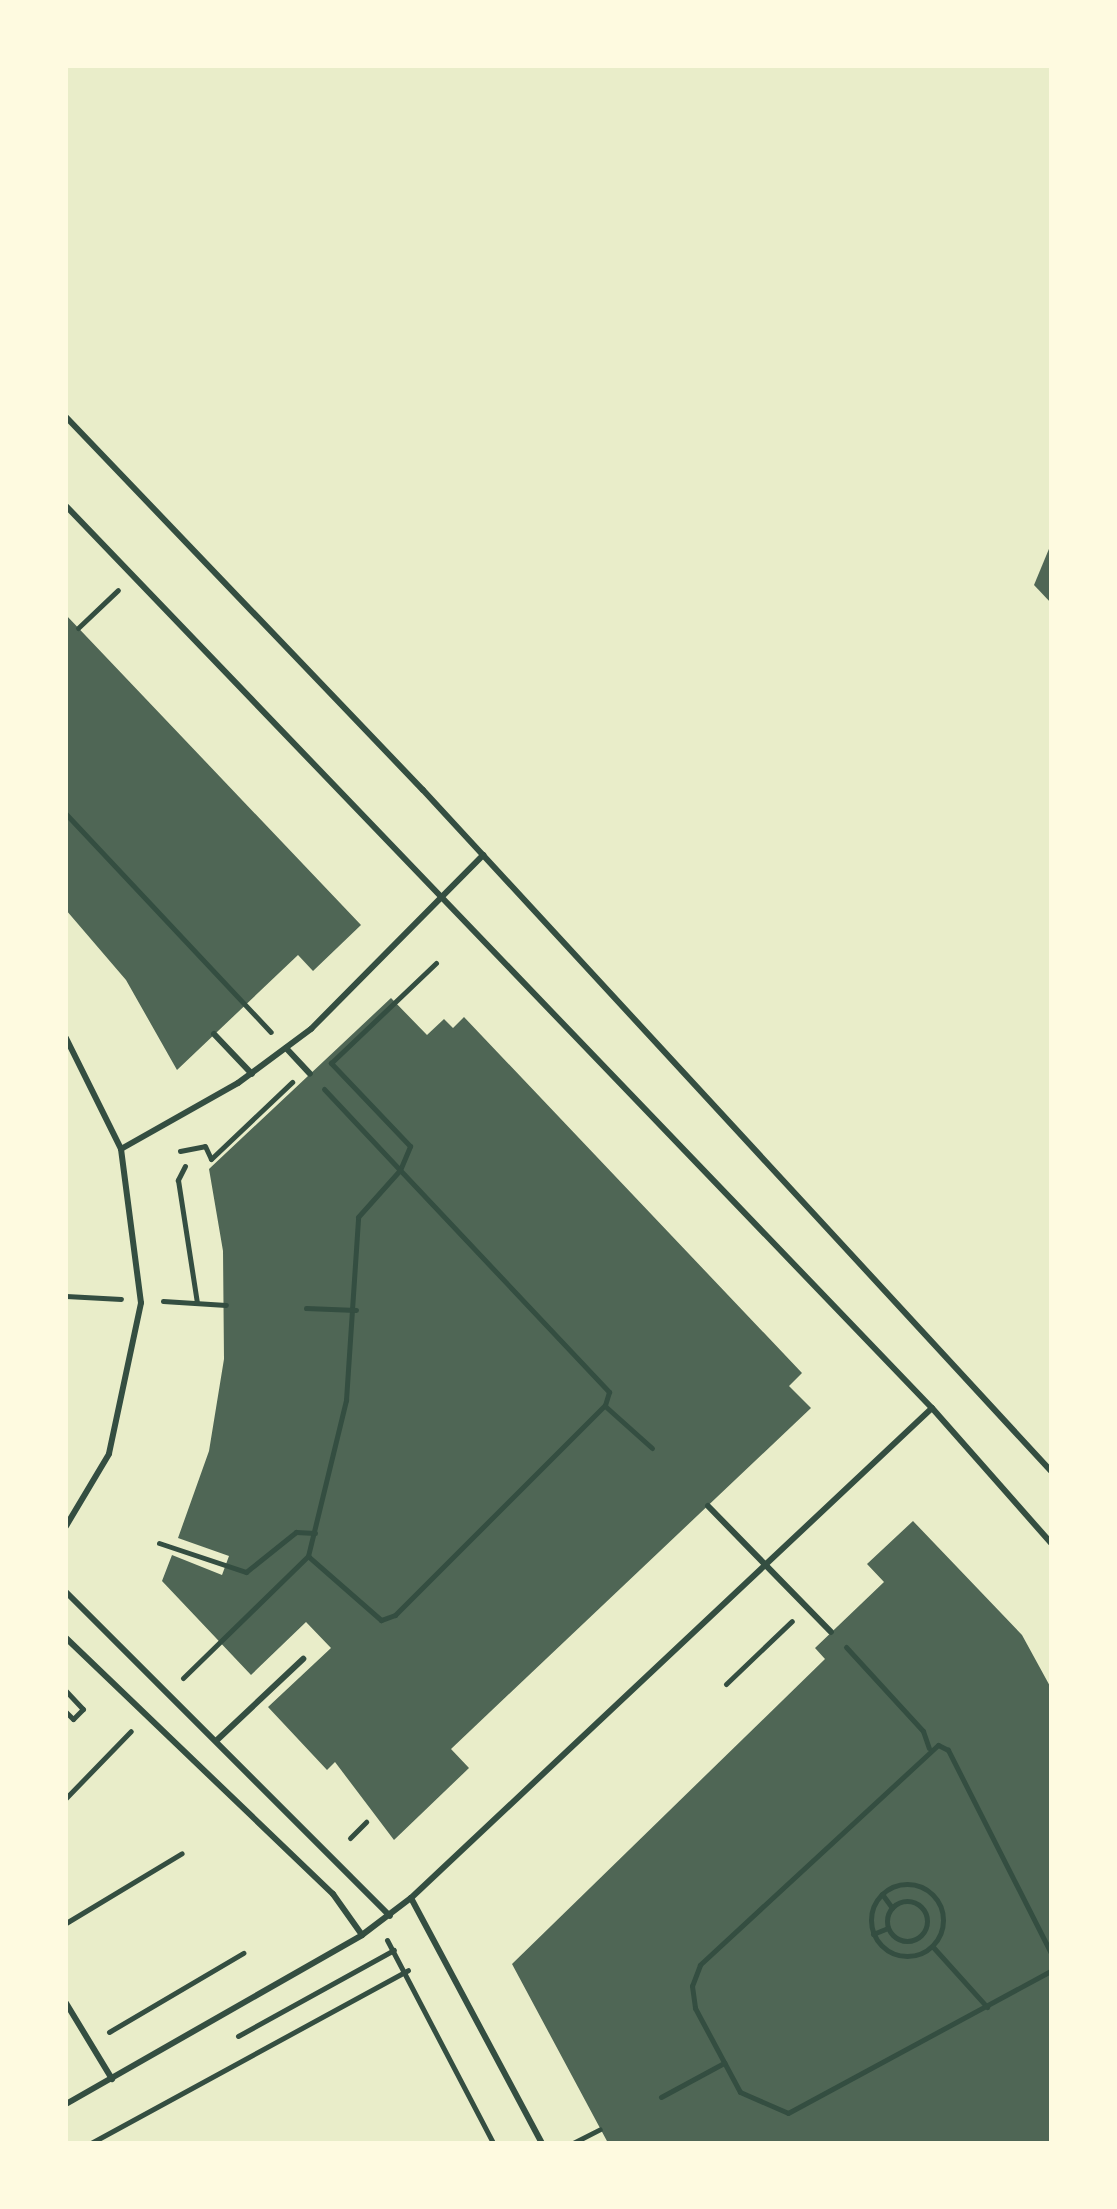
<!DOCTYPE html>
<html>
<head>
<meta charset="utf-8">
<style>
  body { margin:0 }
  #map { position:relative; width:1117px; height:2209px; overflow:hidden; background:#e9edc9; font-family:Arial,sans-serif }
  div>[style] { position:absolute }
  .building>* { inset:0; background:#4f6655 }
  .path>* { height:5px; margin:-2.5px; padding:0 2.5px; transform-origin:2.5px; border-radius:2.5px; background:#344e41 }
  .path>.ring { margin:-2.5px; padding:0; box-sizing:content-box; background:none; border:5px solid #344e41; border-radius:50% }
  .service>* { height:6px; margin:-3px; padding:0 3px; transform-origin:3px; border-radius:3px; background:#344e41 }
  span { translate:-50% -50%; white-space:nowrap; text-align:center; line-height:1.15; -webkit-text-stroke:8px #fefae0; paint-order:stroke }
  .frame { position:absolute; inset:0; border:68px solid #fefae0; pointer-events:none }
</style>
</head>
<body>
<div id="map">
  <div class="building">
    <div style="clip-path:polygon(1051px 544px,1051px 603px,1034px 585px)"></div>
    <div style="clip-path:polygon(66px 615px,361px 925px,313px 971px,298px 955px,177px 1070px,126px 980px,66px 910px)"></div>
    <div style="clip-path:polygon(391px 998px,427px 1035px,444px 1019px,453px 1028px,464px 1017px,802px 1373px,789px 1386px,811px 1408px,451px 1749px,469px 1768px,394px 1840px,335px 1762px,327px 1770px,268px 1707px,331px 1648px,306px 1622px,251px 1675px,162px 1581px,172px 1555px,222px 1575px,229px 1556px,178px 1538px,209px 1451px,224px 1359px,223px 1251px,209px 1169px)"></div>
    <div style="clip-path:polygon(913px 1521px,1022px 1635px,1051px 1688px,1051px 2142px,608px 2143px,512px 1964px,825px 1659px,815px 1648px,884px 1582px,867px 1564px)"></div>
  </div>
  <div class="path">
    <div style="left:78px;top:628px;width:55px;rotate:-43.5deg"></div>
    <div style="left:66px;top:814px;width:299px;rotate:46.8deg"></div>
    <div style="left:324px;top:1089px;width:111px;rotate:46.8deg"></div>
    <div style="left:400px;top:1170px;width:26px;rotate:-67deg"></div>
    <div style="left:410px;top:1146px;width:115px;rotate:-133.6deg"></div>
    <div style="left:331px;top:1063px;width:145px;rotate:-43.6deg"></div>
    <div style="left:180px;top:1151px;width:25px;rotate:-11deg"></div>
    <div style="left:205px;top:1146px;width:14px;rotate:65deg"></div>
    <div style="left:211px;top:1159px;width:112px;rotate:-43.5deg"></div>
    <div style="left:185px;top:1166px;width:16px;rotate:117deg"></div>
    <div style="left:178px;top:1180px;width:124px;rotate:81.2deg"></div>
    <div style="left:400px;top:1170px;width:305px;rotate:46.7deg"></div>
    <div style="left:609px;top:1392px;width:14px;rotate:107deg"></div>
    <div style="left:605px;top:1405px;width:297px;rotate:135deg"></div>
    <div style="left:395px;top:1615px;width:15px;rotate:160deg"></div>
    <div style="left:381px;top:1620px;width:97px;rotate:-138.8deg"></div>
    <div style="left:308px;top:1556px;width:161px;rotate:-76.3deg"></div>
    <div style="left:346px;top:1400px;width:183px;rotate:-86.2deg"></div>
    <div style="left:358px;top:1217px;width:63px;rotate:-48.2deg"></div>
    <div style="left:66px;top:1296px;width:55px;rotate:3.1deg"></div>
    <div style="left:163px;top:1301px;width:63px;rotate:3.6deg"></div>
    <div style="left:306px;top:1308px;width:50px;rotate:2.3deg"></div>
    <div style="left:605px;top:1406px;width:63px;rotate:41.8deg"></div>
    <div style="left:159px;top:1543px;width:92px;rotate:18.4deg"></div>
    <div style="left:246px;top:1572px;width:64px;rotate:-38.7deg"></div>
    <div style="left:296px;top:1532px;width:19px;rotate:3deg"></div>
    <div style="left:846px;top:1647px;width:114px;rotate:47.5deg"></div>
    <div style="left:923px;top:1731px;width:18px;rotate:71deg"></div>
    <div style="left:183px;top:1678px;width:175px;rotate:-44.3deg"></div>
    <div style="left:726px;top:1684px;width:91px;rotate:-43.7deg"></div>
    <div style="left:66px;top:1691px;width:25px;rotate:47deg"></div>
    <div style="left:83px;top:1709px;width:14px;rotate:135deg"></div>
    <div style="left:73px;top:1719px;width:10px;rotate:-135deg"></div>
    <div style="left:66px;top:1798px;width:93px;rotate:-45.9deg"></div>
    <div style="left:350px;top:1838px;width:23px;rotate:-45deg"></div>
    <div class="ring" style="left:871px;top:1884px;width:67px;height:67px"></div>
    <div style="left:882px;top:1894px;width:17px;rotate:54deg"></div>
    <div class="ring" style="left:887px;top:1901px;width:35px;height:35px"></div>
    <div style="left:66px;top:1923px;width:135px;rotate:-31.1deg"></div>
    <div style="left:873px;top:1934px;width:16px;rotate:-22deg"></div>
    <div style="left:387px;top:1940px;width:229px;rotate:62.4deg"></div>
    <div style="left:933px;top:1947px;width:81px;rotate:48deg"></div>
    <div style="left:1051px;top:1953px;width:228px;rotate:-116.9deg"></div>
    <div style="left:948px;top:1750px;width:11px;rotate:-153deg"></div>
    <div style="left:938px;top:1745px;width:324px;rotate:137.3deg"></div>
    <div style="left:700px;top:1965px;width:22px;rotate:111deg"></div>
    <div style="left:692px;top:1986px;width:22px;rotate:82deg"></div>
    <div style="left:695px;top:2008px;width:95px;rotate:61.8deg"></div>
    <div style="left:740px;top:2092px;width:52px;rotate:23.6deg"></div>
    <div style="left:788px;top:2113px;width:299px;rotate:-28.4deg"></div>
    <div style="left:109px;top:2032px;width:156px;rotate:-30.5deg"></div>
    <div style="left:238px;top:2036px;width:178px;rotate:-28.9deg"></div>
    <div style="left:661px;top:2097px;width:72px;rotate:-28.4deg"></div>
    <div style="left:91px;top:2143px;width:361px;rotate:-28.6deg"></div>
    <div style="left:573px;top:2143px;width:30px;rotate:-27deg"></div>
  </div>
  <div class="service">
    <div style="left:66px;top:417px;width:516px;rotate:46.26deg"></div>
    <div style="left:423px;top:790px;width:926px;rotate:47.32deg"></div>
    <div style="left:66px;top:506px;width:1250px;rotate:46.17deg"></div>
    <div style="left:932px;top:1408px;width:180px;rotate:48.6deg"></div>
    <div style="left:214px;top:1034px;width:55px;rotate:46.5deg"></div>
    <div style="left:66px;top:1038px;width:124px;rotate:63.6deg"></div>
    <div style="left:121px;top:1149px;width:155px;rotate:82.6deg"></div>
    <div style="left:141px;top:1303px;width:154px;rotate:102deg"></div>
    <div style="left:109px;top:1454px;width:84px;rotate:120.8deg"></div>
    <div style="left:286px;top:1048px;width:35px;rotate:47deg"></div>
    <div style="left:121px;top:1149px;width:134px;rotate:-29.4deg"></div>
    <div style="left:238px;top:1083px;width:91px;rotate:-36.5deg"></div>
    <div style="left:311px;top:1029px;width:245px;rotate:-45.3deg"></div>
    <div style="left:708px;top:1506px;width:176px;rotate:45.7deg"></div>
    <div style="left:66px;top:1592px;width:458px;rotate:45deg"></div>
    <div style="left:66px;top:1638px;width:370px;rotate:43.8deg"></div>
    <div style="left:333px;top:1894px;width:50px;rotate:54.7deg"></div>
    <div style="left:216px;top:1741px;width:120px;rotate:-43.3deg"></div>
    <div style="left:411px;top:1898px;width:278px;rotate:61.9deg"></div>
    <div style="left:66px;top:2003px;width:89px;rotate:58.8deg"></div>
    <div style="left:66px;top:2104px;width:341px;rotate:-29.7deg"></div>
    <div style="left:362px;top:1935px;width:61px;rotate:-37.1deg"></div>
    <div style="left:411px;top:1898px;width:715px;rotate:-43.24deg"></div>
  </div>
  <div class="frame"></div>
</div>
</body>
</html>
